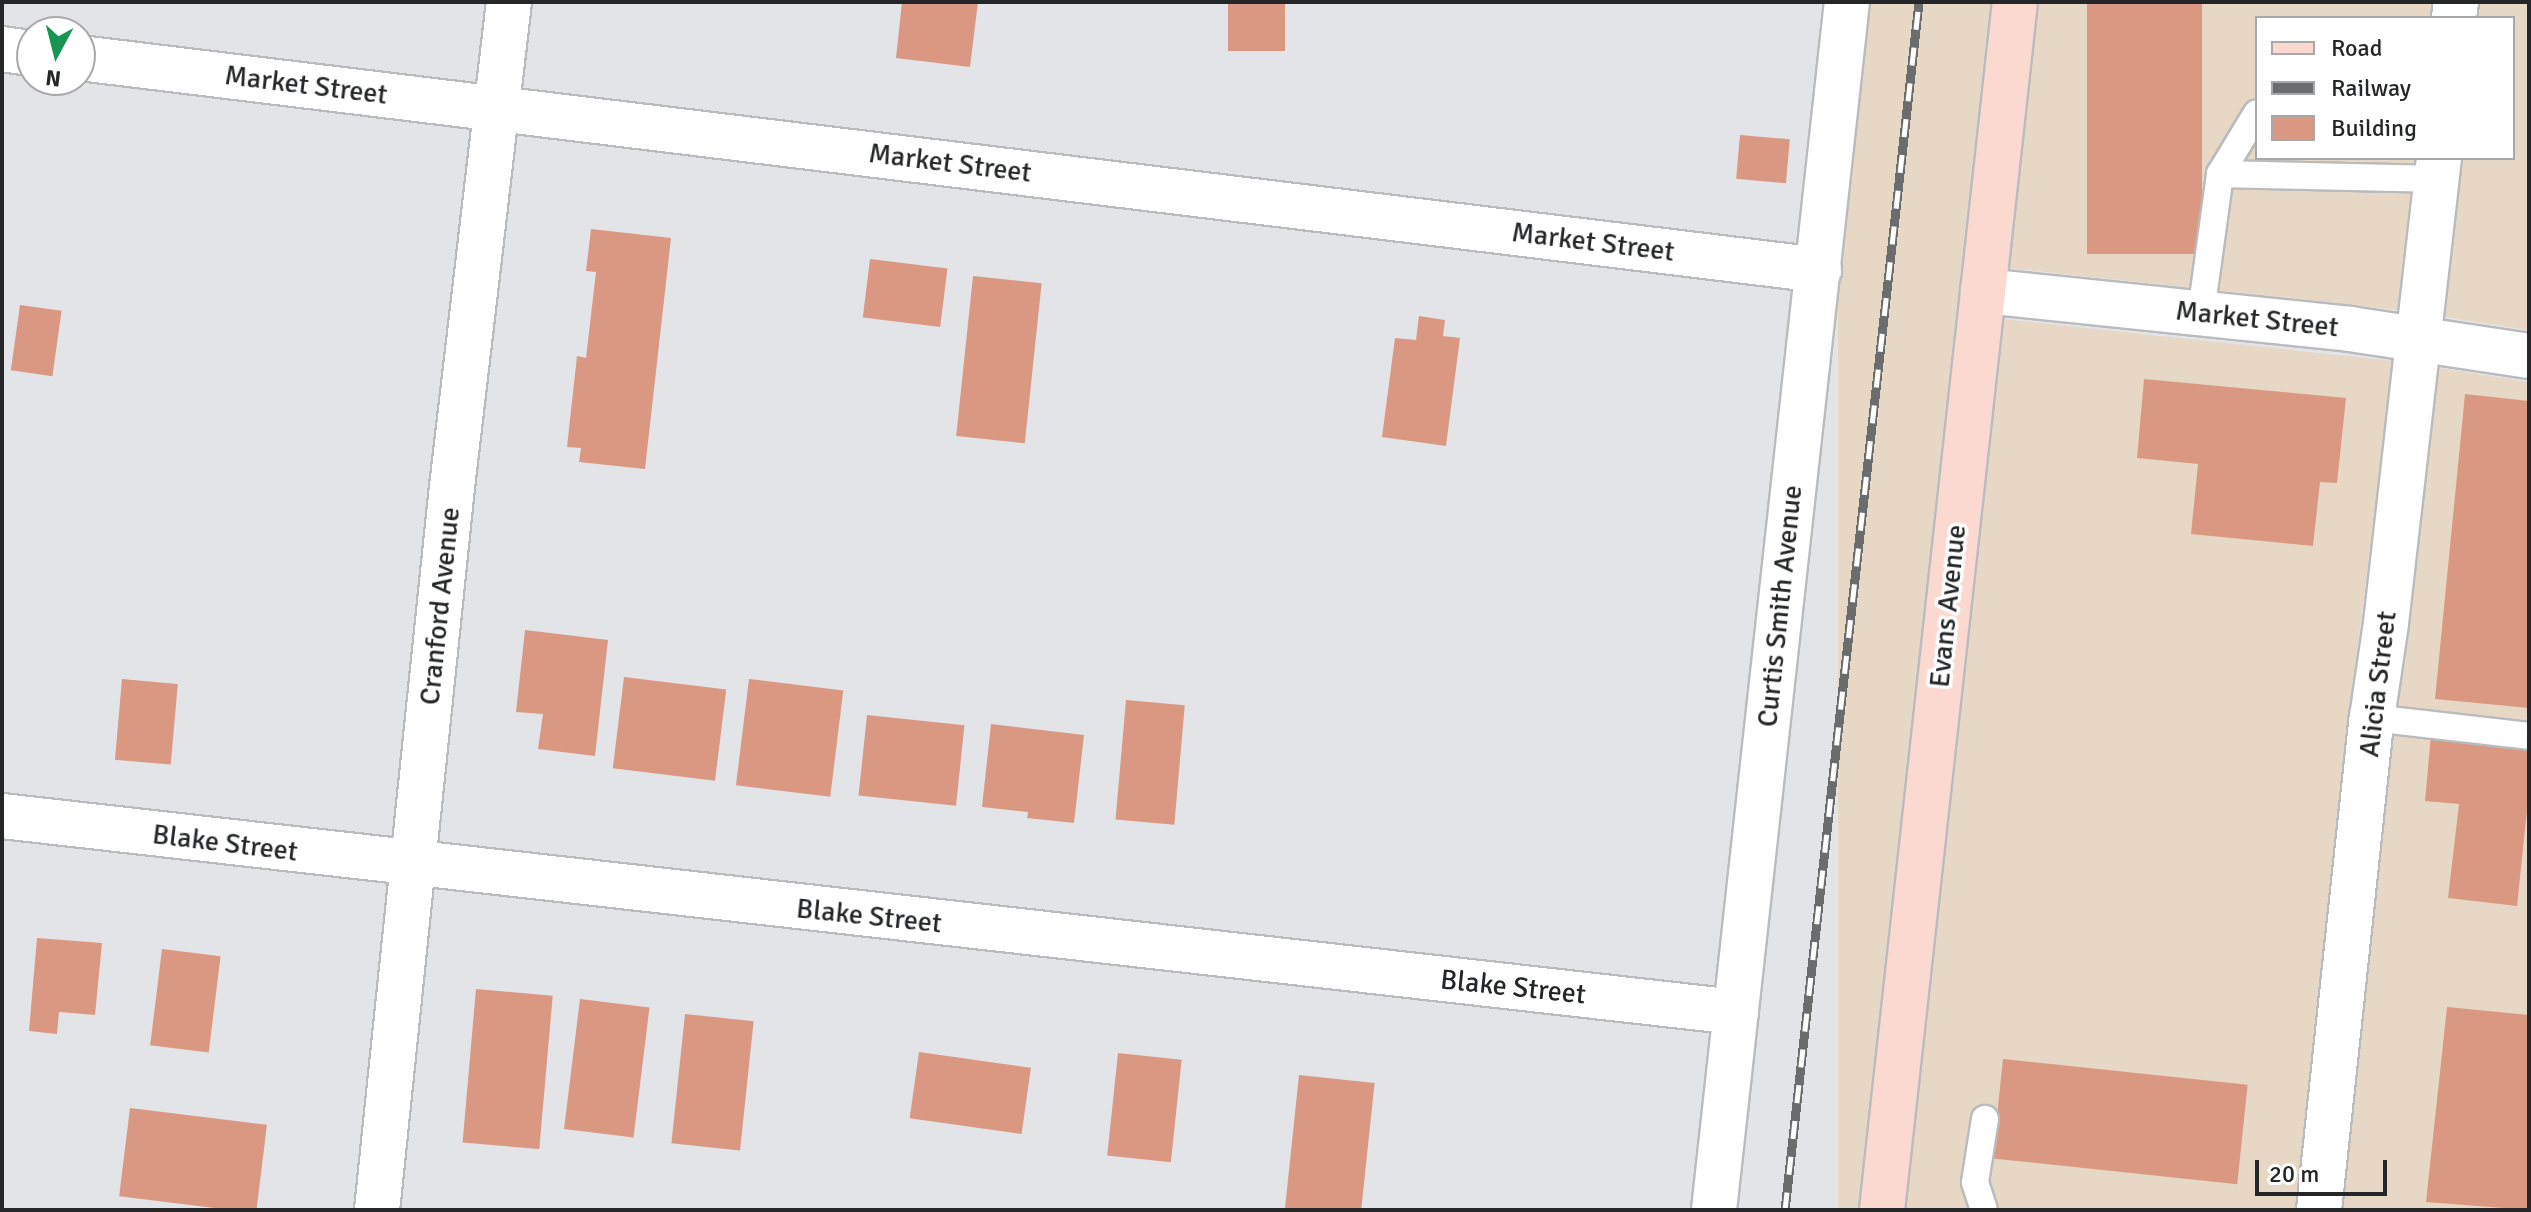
<!DOCTYPE html>
<html>
<head>
<meta charset="utf-8">
<style>
  body { margin:0 }
  #map { position:relative; width:2531px; height:1212px; overflow:hidden; background:#e3e4e8; font-family:Signika,sans-serif }
  div>[style] { position:absolute }
  .commercial>* { inset:0; background:#e6d8c5; transform-origin:0 0 }
  .building>* { inset:0; background:#da9882; transform-origin:0 0 }
  .roads { filter:drop-shadow(2px 0 #babbbe) drop-shadow(-2px 0 #babbbe) drop-shadow(0 2px #babbbe) drop-shadow(0 -2px #babbbe) }
  .service>* { height:26px; margin:-13px; padding:0 13px; transform-origin:13px; border-radius:13px; background:#fff }
  .minor>* { height:44px; margin:-22px; padding:0 22px; transform-origin:22px; border-radius:22px; background:#fff }
  .primary>* { height:44px; margin:-22px; padding:0 22px; transform-origin:22px; border-radius:22px; background:#fbd9d0 }
  .rail>* { height:9px; margin-top:-4.5px; transform-origin:0; background:repeating-linear-gradient(90deg,#fff 0 18px,#6b6c6e 0 36px); box-sizing:border-box; border-block:2px solid #6b6c6e }
  span { translate:-50% -50%; white-space:nowrap; text-align:center; line-height:1.15; -webkit-text-stroke:7px #fff; paint-order:stroke }
  .street-label { font-size:28px; color:#252627 }
  .frame { position:absolute; inset:0; border:4px solid #252627; pointer-events:none }
  .legend { position:absolute; left:2255px; top:16px; width:260px; height:144px; box-sizing:border-box; background:#fff; border:2px solid #a8a8a9; margin:0; padding:10px 14px; list-style:none; font-size:24px; color:#252627 }
  .legend li { display:flex; align-items:center; gap:16px; height:40px }
  .legend b { width:40px; border:2px solid #a8a8a9 }
  .north { position:absolute; left:16px; top:16px; width:80px; height:80px; box-sizing:border-box; background:#fff; border:2px solid #a8a8a9; border-radius:50%; rotate:187deg; font-size:22px; font-weight:700; line-height:32px; text-align:center; color:#252627 }
  .north::after { content:''; display:block; margin:auto; width:28px; height:36px; background:#179553; clip-path:polygon(50% 0,100% 100%,50% 72%,0 100%) }
  .scale { position:absolute; left:2255px; top:1160px; width:132px; height:36px; box-sizing:border-box; border:4px solid #252627; border-top:0; padding-left:10px; font-size:24px; line-height:28px; white-space:nowrap; color:#252627; -webkit-text-stroke:6px #fff; paint-order:stroke }
</style>
</head>
<body>
<div id="map">
  <div class="commercial">
    <div style="left:1838px;top:2px;width:154px;height:1215px"></div>
    <div style="clip-path:polygon(2038px 2px,2432px 2px,2431px 18px,2257px 18px,2257px 158px,2416px 158px,2399px 310px,2008px 268px)"></div>
    <div style="clip-path:polygon(2479px 2px,2529px 2px,2529px 330px,2445px 317px,2462px 158px,2513px 158px,2513px 18px,2477px 18px)"></div>
    <div style="clip-path:polygon(2003px 319px,2393px 361px,2349px 716px,2297px 1210px,1905px 1210px)"></div>
    <div style="clip-path:polygon(2439px 368px,2529px 382px,2529px 1210px,2343px 1210px,2395px 721px)"></div>
  </div>
  <div class="building">
    <div style="clip-path:polygon(902px 2px,978px 2px,970px 67px,896px 58px)"></div>
    <div style="left:1228px;top:2px;width:57px;height:49px"></div>
    <div style="left:2087px;top:2px;width:115px;height:252px"></div>
    <div style="left:1740px;top:135px;width:50px;height:44px;rotate:5deg"></div>
    <div style="clip-path:polygon(591px 229px,671px 238px,645px 469px,579px 462px,581px 448px,567px 447px,577px 356px,586px 358px,596px 272px,586px 271px)"></div>
    <div style="left:870px;top:259px;width:78px;height:59px;rotate:7deg"></div>
    <div style="left:973px;top:276px;width:69px;height:161px;rotate:6deg"></div>
    <div style="left:20px;top:305px;width:42px;height:66px;rotate:8deg"></div>
    <div style="clip-path:polygon(1419px 316px,1445px 320px,1443px 336px,1460px 338px,1446px 446px,1382px 437px,1395px 338px,1416px 340px)"></div>
    <div style="clip-path:polygon(2144px 379px,2346px 398px,2337px 483px,2320px 482px,2313px 546px,2191px 534px,2198px 464px,2137px 458px)"></div>
    <div style="clip-path:polygon(2465px 394px,2529px 401px,2529px 708px,2435px 699px)"></div>
    <div style="clip-path:polygon(525px 630px,608px 640px,595px 756px,538px 749px,543px 714px,516px 712px)"></div>
    <div style="left:624px;top:677px;width:103px;height:92px;rotate:7deg"></div>
    <div style="left:122px;top:679px;width:56px;height:81px;rotate:5deg"></div>
    <div style="left:749px;top:679px;width:95px;height:107px;rotate:7deg"></div>
    <div style="left:1126px;top:700px;width:59px;height:120px;rotate:5deg"></div>
    <div style="left:867px;top:715px;width:98px;height:81px;rotate:6deg"></div>
    <div style="clip-path:polygon(991px 724px,1084px 735px,1074px 823px,1027px 818px,1028px 812px,982px 807px)"></div>
    <div style="clip-path:polygon(2431px 735px,2529px 745px,2529px 791px,2517px 906px,2448px 898px,2459px 804px,2425px 801px)"></div>
    <div style="clip-path:polygon(37px 938px,102px 943px,95px 1015px,59px 1012px,57px 1034px,29px 1031px)"></div>
    <div style="left:162px;top:949px;width:59px;height:97px;rotate:7deg"></div>
    <div style="left:476px;top:989px;width:77px;height:154px;rotate:5deg"></div>
    <div style="left:580px;top:999px;width:70px;height:131px;rotate:7deg"></div>
    <div style="clip-path:polygon(2447px 1007px,2529px 1015px,2529px 1210px,2426px 1202px)"></div>
    <div style="left:685px;top:1014px;width:69px;height:130px;rotate:6deg"></div>
    <div style="left:919px;top:1052px;width:113px;height:67px;rotate:8deg"></div>
    <div style="left:1118px;top:1053px;width:64px;height:103px;rotate:6deg"></div>
    <div style="left:2003px;top:1059px;width:246px;height:100px;rotate:6deg"></div>
    <div style="left:1299px;top:1075px;width:76px;height:136px;rotate:6deg"></div>
    <div style="left:130px;top:1108px;width:138px;height:89px;rotate:7deg"></div>
  </div>
  <div class="roads">
    <div class="service">
      <div style="left:2220px;top:174px;width:71px;rotate:-58.8deg"></div>
      <div style="left:2201px;top:313px;width:140px;rotate:-82.2deg"></div>
      <div style="left:2220px;top:174px;width:217px;rotate:1.3deg"></div>
      <div style="left:2372px;top:718px;width:158px;rotate:6.5deg"></div>
      <div style="left:1984px;top:1210px;width:29px;rotate:-108deg"></div>
      <div style="left:1975px;top:1182px;width:64px;rotate:-81deg"></div>
    </div>
    <div class="minor">
      <div style="left:2454px;top:18px;width:16px;rotate:-83deg"></div>
      <div style="left:2px;top:49px;width:30px;rotate:8deg"></div>
      <div style="left:80px;top:58px;width:1752px;rotate:6.95deg"></div>
      <div style="left:1983px;top:291px;width:369px;rotate:5.9deg"></div>
      <div style="left:2350px;top:329px;width:181px;rotate:8.6deg"></div>
      <div style="left:2px;top:816px;width:1745px;rotate:6.45deg"></div>
      <div style="left:377px;top:1210px;width:727px;rotate:-84.08deg"></div>
      <div style="left:452px;top:487px;width:488px;rotate:-83.3deg"></div>
      <div style="left:1714px;top:1210px;width:1215px;rotate:-83.72deg"></div>
      <div style="left:2319px;top:1210px;width:495px;rotate:-83.9deg"></div>
      <div style="left:2372px;top:718px;width:96px;rotate:-81.6deg"></div>
      <div style="left:2386px;top:623px;width:468px;rotate:-83.5deg"></div>
    </div>
    <div class="primary">
      <div style="left:1882px;top:1210px;width:1215px;rotate:-83.72deg"></div>
    </div>
  </div>
  <div class="rail">
    <div style="left:1785px;top:1210px;width:1215px;rotate:-83.67deg"></div>
  </div>
  <div class="street-label">
    <span style="left:306px;top:85px;rotate:7deg">Market Street</span>
    <span style="left:950px;top:163px;rotate:7deg">Market Street</span>
    <span style="left:1593px;top:242px;rotate:7deg">Market Street</span>
    <span style="left:2257px;top:319px;rotate:6deg">Market Street</span>
    <span style="left:440px;top:606px;rotate:-84deg">Cranford Avenue</span>
    <span style="left:1780px;top:606px;rotate:-84deg">Curtis Smith Avenue</span>
    <span style="left:1948px;top:606px;rotate:-84deg">Evans Avenue</span>
    <span style="left:2378px;top:684px;rotate:-83deg">Alicia Street</span>
    <span style="left:225px;top:843px;rotate:7deg">Blake Street</span>
    <span style="left:869px;top:916px;rotate:6deg">Blake Street</span>
    <span style="left:1513px;top:987px;rotate:6deg">Blake Street</span>
  </div>
  <div class="frame"></div>
  <ul class="legend">
  <li><b style="height:10px;background:#fbd9d0"></b>Road</li>
  <li><b style="height:10px;background:#6b6c6e"></b>Railway</li>
  <li><b style="height:22px;background:#da9882"></b>Building</li>
  </ul>
  <div class="north">N</div>
  <div class="scale">20 m</div>
</div>
</body>
</html>
